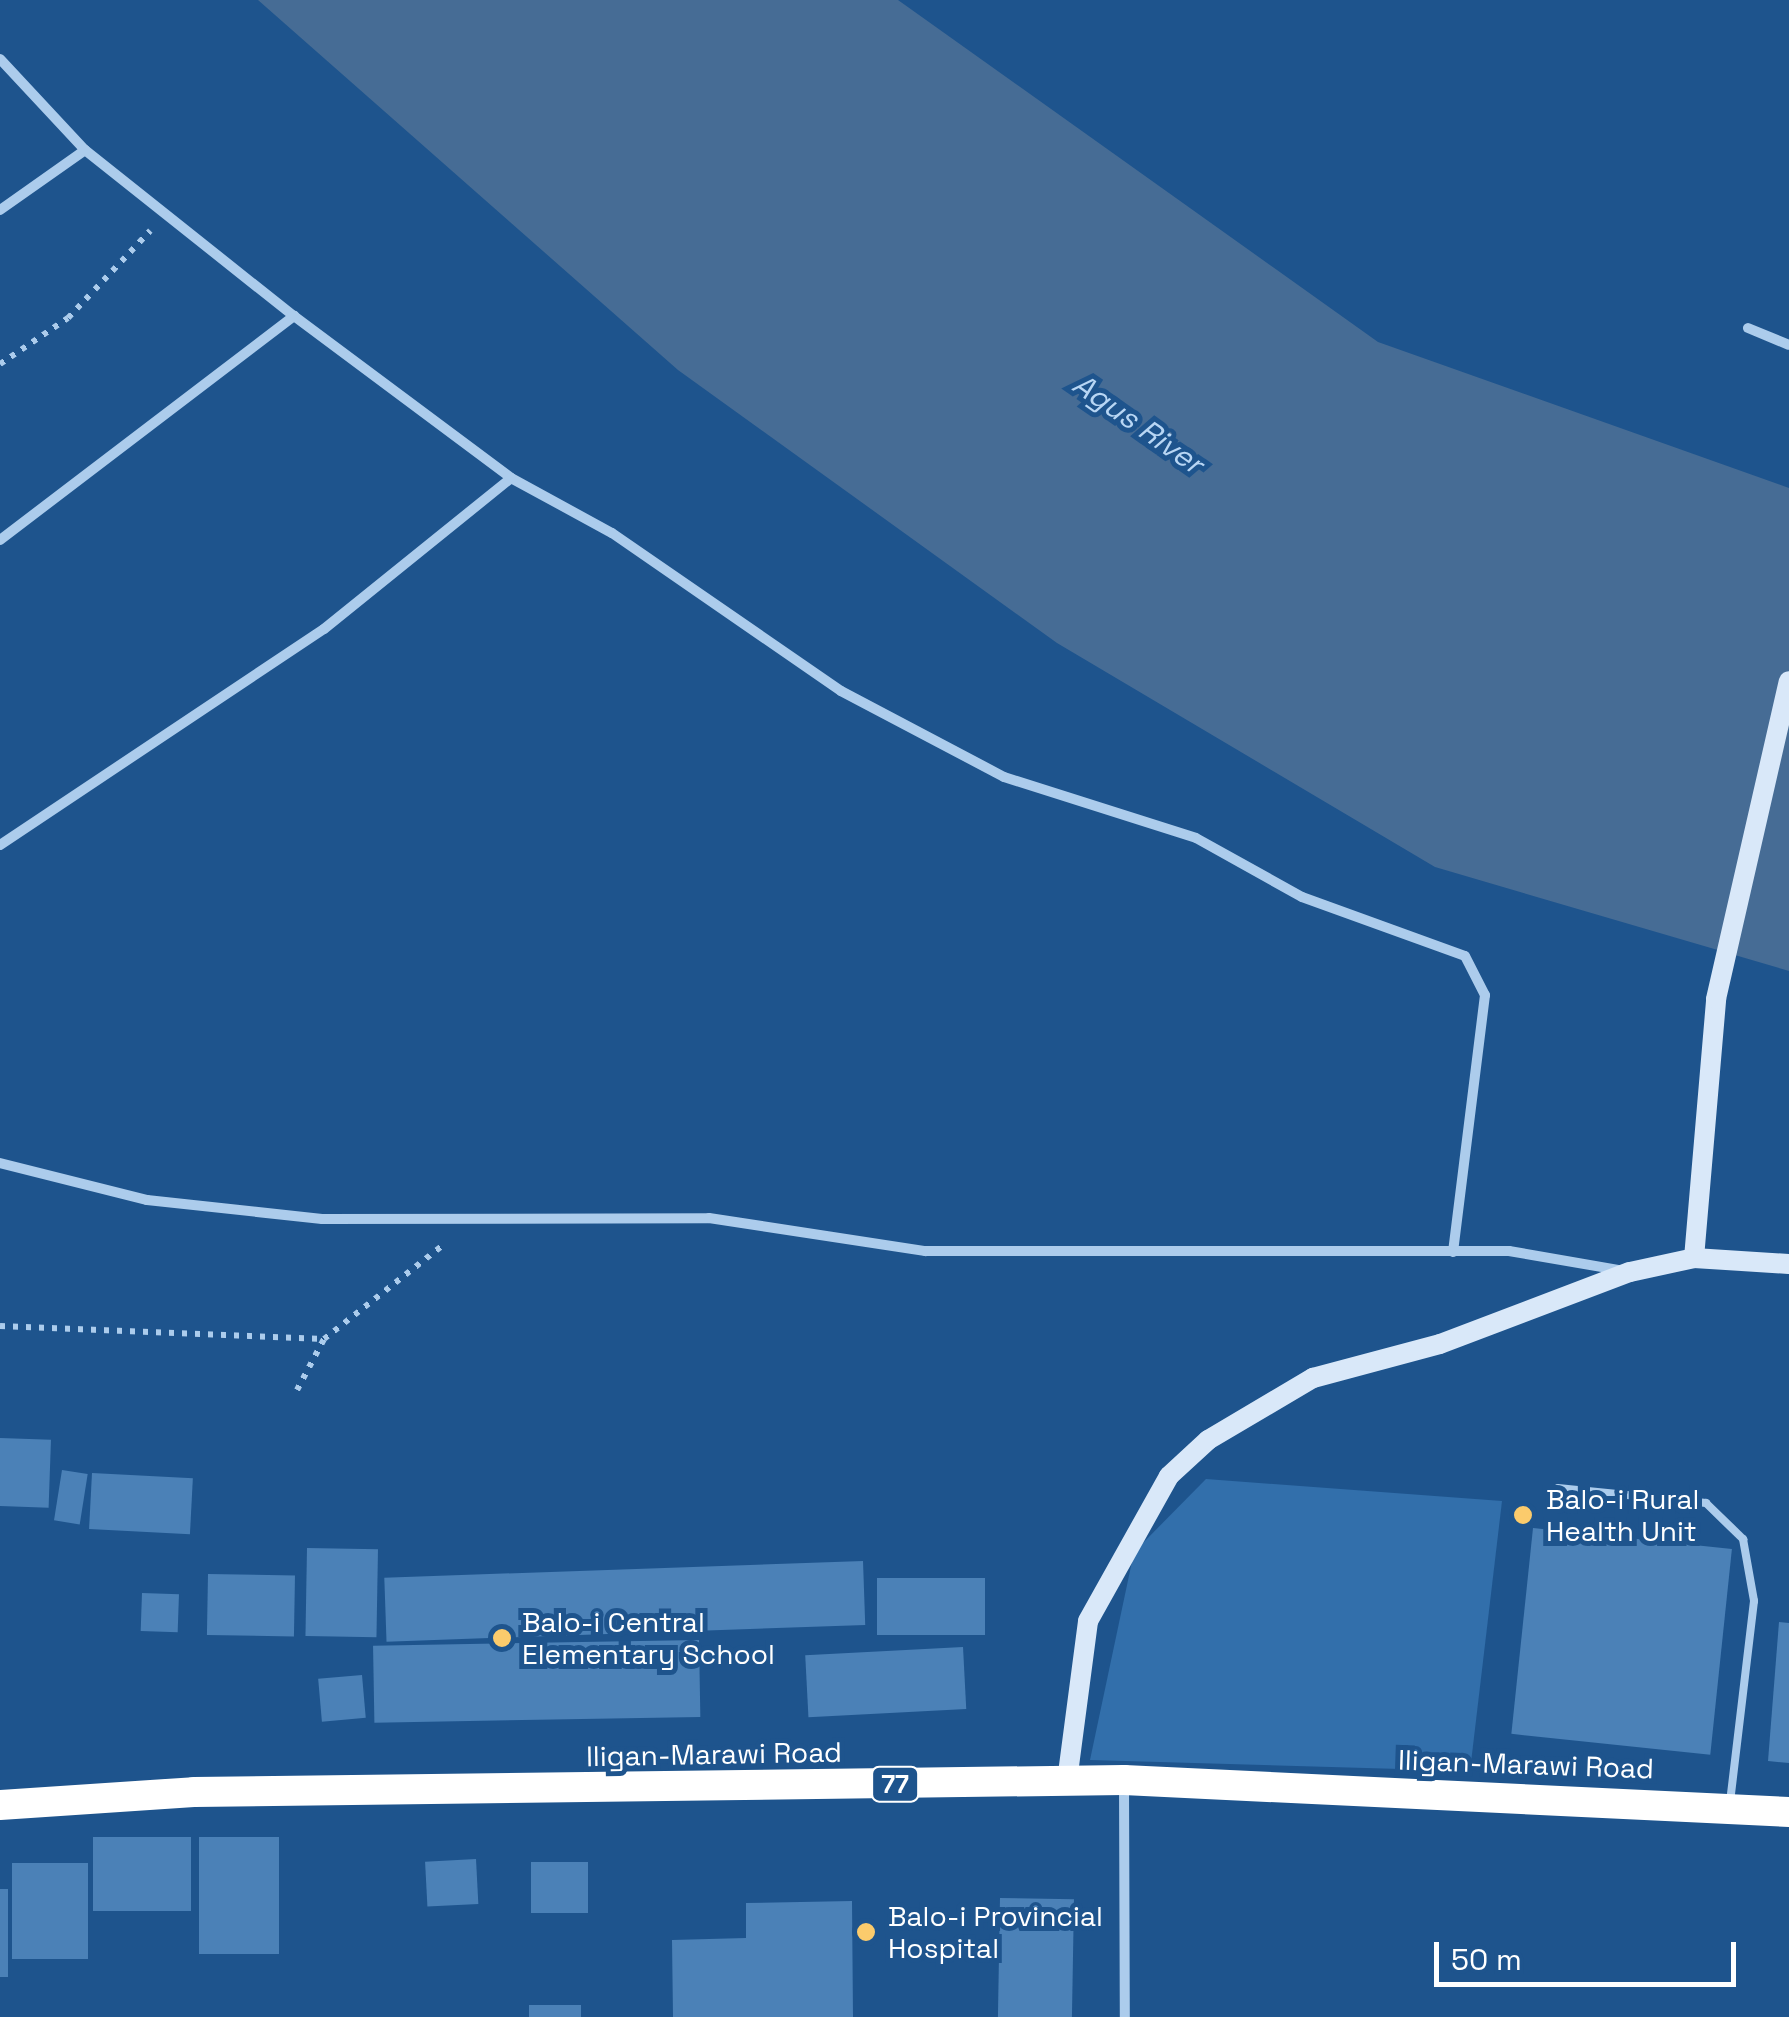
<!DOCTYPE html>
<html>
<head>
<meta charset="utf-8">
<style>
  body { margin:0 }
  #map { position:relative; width:1789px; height:2017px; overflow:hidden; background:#1e548d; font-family:"Space Grotesk",sans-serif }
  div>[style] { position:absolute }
  .green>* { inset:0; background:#326fab }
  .water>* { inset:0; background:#466c95 }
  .building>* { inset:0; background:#4b81b7; transform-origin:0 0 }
  .path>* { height:6px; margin-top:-3px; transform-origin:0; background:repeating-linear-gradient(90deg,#acccec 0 5px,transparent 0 13px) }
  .lane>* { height:8px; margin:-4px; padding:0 4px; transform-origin:4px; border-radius:4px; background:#acccec }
  .street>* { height:10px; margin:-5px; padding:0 5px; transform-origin:5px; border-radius:5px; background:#acccec }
  .secondary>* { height:20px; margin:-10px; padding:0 10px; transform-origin:10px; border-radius:10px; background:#d9e8f9 }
  .highway>* { height:30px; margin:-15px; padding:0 15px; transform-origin:15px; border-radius:15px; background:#fff }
  .dots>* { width:28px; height:28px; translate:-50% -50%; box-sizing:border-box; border:5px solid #1e548d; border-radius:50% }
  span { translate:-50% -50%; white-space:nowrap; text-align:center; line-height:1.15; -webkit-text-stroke:10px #1e548d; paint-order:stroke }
  .shield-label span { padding:2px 8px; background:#1e548d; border:2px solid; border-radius:8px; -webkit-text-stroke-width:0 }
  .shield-label { font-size:25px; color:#fff; font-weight:700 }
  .poi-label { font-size:28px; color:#fff }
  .left { translate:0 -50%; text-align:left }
  .street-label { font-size:28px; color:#fff }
  .water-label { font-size:30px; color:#b8d6f4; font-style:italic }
  .scale { position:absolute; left:1434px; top:1942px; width:302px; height:45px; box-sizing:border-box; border:5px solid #fff; border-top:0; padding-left:12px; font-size:30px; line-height:35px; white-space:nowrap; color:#fff; -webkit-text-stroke:8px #1e548d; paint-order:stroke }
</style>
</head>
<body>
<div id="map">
  <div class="green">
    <div style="clip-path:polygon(1206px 1479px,1502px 1501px,1470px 1771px,1090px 1760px,1134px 1552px)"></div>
  </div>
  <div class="water">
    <div style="clip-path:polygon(258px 0,898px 0,1378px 342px,1789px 488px,1789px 971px,1435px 867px,1057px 643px,678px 370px)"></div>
  </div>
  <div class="building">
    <div style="left:0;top:1438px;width:51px;height:68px;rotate:2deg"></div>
    <div style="left:62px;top:1470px;width:26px;height:51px;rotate:9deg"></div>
    <div style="left:92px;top:1473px;width:101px;height:56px;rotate:3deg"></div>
    <div style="left:1533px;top:1528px;width:200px;height:207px;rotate:6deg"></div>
    <div style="left:307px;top:1548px;width:71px;height:88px;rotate:1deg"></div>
    <div style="left:863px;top:1561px;width:64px;height:479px;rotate:88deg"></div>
    <div style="left:208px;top:1574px;width:87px;height:61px;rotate:1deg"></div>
    <div style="left:877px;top:1578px;width:108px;height:57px"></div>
    <div style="left:142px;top:1593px;width:37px;height:38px;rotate:2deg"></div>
    <div style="clip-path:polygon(1779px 1622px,1789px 1623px,1789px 1763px,1768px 1761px)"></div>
    <div style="left:699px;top:1640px;width:77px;height:326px;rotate:89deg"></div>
    <div style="left:963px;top:1647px;width:62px;height:158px;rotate:87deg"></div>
    <div style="left:362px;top:1675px;width:43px;height:44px;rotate:85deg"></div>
    <div style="left:93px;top:1837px;width:98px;height:74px"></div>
    <div style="left:199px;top:1837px;width:80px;height:117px"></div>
    <div style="left:476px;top:1859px;width:45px;height:51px;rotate:87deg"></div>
    <div style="left:531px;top:1862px;width:57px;height:51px"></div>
    <div style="left:12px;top:1863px;width:76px;height:96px"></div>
    <div style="left:0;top:1889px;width:8px;height:88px"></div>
    <div style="left:1000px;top:1898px;width:74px;height:119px;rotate:1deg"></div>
    <div style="clip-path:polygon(852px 1901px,853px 2017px,673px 2017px,672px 1940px,746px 1938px,746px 1903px)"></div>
    <div style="left:529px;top:2005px;width:52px;height:12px"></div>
  </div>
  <div class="path">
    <div style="left:0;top:364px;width:82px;rotate:-34.1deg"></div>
    <div style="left:68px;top:318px;width:120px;rotate:-46.7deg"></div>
    <div style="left:0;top:1326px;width:324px;rotate:2.3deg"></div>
    <div style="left:297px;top:1390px;width:58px;rotate:-62.1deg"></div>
    <div style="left:324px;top:1339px;width:152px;rotate:-38.3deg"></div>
  </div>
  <div class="lane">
    <div style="left:1558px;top:1488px;width:149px;rotate:5.8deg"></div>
    <div style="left:1706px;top:1503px;width:52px;rotate:44.2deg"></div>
    <div style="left:1743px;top:1539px;width:63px;rotate:79.9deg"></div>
    <div style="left:1754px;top:1601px;width:202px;rotate:96.8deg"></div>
  </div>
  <div class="street">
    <div style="left:0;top:59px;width:125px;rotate:47deg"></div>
    <div style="left:85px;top:150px;width:267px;rotate:38.5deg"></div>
    <div style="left:294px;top:316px;width:271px;rotate:36.7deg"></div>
    <div style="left:511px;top:478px;width:115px;rotate:28.6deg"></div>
    <div style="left:612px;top:533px;width:278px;rotate:34.6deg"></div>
    <div style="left:841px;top:691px;width:184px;rotate:27.8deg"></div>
    <div style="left:1004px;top:777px;width:201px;rotate:17.6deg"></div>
    <div style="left:1196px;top:838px;width:121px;rotate:29.1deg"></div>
    <div style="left:1302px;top:897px;width:173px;rotate:19.9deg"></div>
    <div style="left:1465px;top:956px;width:44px;rotate:62.9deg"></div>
    <div style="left:1485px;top:995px;width:259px;rotate:97.1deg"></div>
    <div style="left:0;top:210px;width:104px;rotate:-35.2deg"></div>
    <div style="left:1748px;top:328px;width:44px;rotate:22.5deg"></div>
    <div style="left:0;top:540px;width:370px;rotate:-37.3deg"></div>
    <div style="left:0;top:845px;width:389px;rotate:-33.7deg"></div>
    <div style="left:324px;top:629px;width:240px;rotate:-38.9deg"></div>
    <div style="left:0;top:1163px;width:152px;rotate:14.1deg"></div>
    <div style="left:147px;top:1200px;width:176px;rotate:6.2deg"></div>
    <div style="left:322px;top:1219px;width:387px;rotate:-0.1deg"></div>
    <div style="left:709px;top:1218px;width:219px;rotate:8.7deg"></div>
    <div style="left:925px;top:1251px;width:584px"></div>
    <div style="left:1509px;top:1251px;width:118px;rotate:9.8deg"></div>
    <div style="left:1124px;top:1783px;width:234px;rotate:89.8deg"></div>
  </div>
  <div class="secondary">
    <div style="left:1694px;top:1258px;width:260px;rotate:-85.1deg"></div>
    <div style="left:1716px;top:999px;width:326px;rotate:-77.1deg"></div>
    <div style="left:1067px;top:1781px;width:161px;rotate:-82.5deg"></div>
    <div style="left:1088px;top:1621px;width:166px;rotate:-60.8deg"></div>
    <div style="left:1169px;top:1476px;width:53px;rotate:-42.7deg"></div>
    <div style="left:1208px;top:1440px;width:122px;rotate:-30.6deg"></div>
    <div style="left:1313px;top:1378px;width:131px;rotate:-15deg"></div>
    <div style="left:1440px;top:1344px;width:203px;rotate:-20.8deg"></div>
    <div style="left:1630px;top:1272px;width:66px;rotate:-12.3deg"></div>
    <div style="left:1694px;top:1258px;width:95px;rotate:3.6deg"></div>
  </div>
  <div class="highway">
    <div style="left:0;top:1805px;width:194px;rotate:-3.8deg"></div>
    <div style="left:194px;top:1792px;width:930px;rotate:-0.74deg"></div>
    <div style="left:1124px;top:1780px;width:666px;rotate:2.75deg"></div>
  </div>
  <div class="dots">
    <div style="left:1523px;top:1515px;background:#fbcb6c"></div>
    <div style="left:502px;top:1638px;background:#fbcb6c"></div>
    <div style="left:866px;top:1932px;background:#fbcb6c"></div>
  </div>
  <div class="shield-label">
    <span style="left:895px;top:1784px">77</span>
  </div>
  <div class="poi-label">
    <span class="left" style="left:1546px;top:1515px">Balo-i Rural<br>Health Unit</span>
    <span class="left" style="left:522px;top:1638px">Balo-i Central<br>Elementary School</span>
    <span class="left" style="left:888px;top:1932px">Balo-i Provincial<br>Hospital</span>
  </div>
  <div class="street-label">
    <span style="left:714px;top:1754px;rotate:-1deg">Iligan-Marawi Road</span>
    <span style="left:1526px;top:1764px;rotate:2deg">Iligan-Marawi Road</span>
  </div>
  <div class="water-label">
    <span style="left:1138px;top:424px;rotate:35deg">Agus River</span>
  </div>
  <div class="scale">50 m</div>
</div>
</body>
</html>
